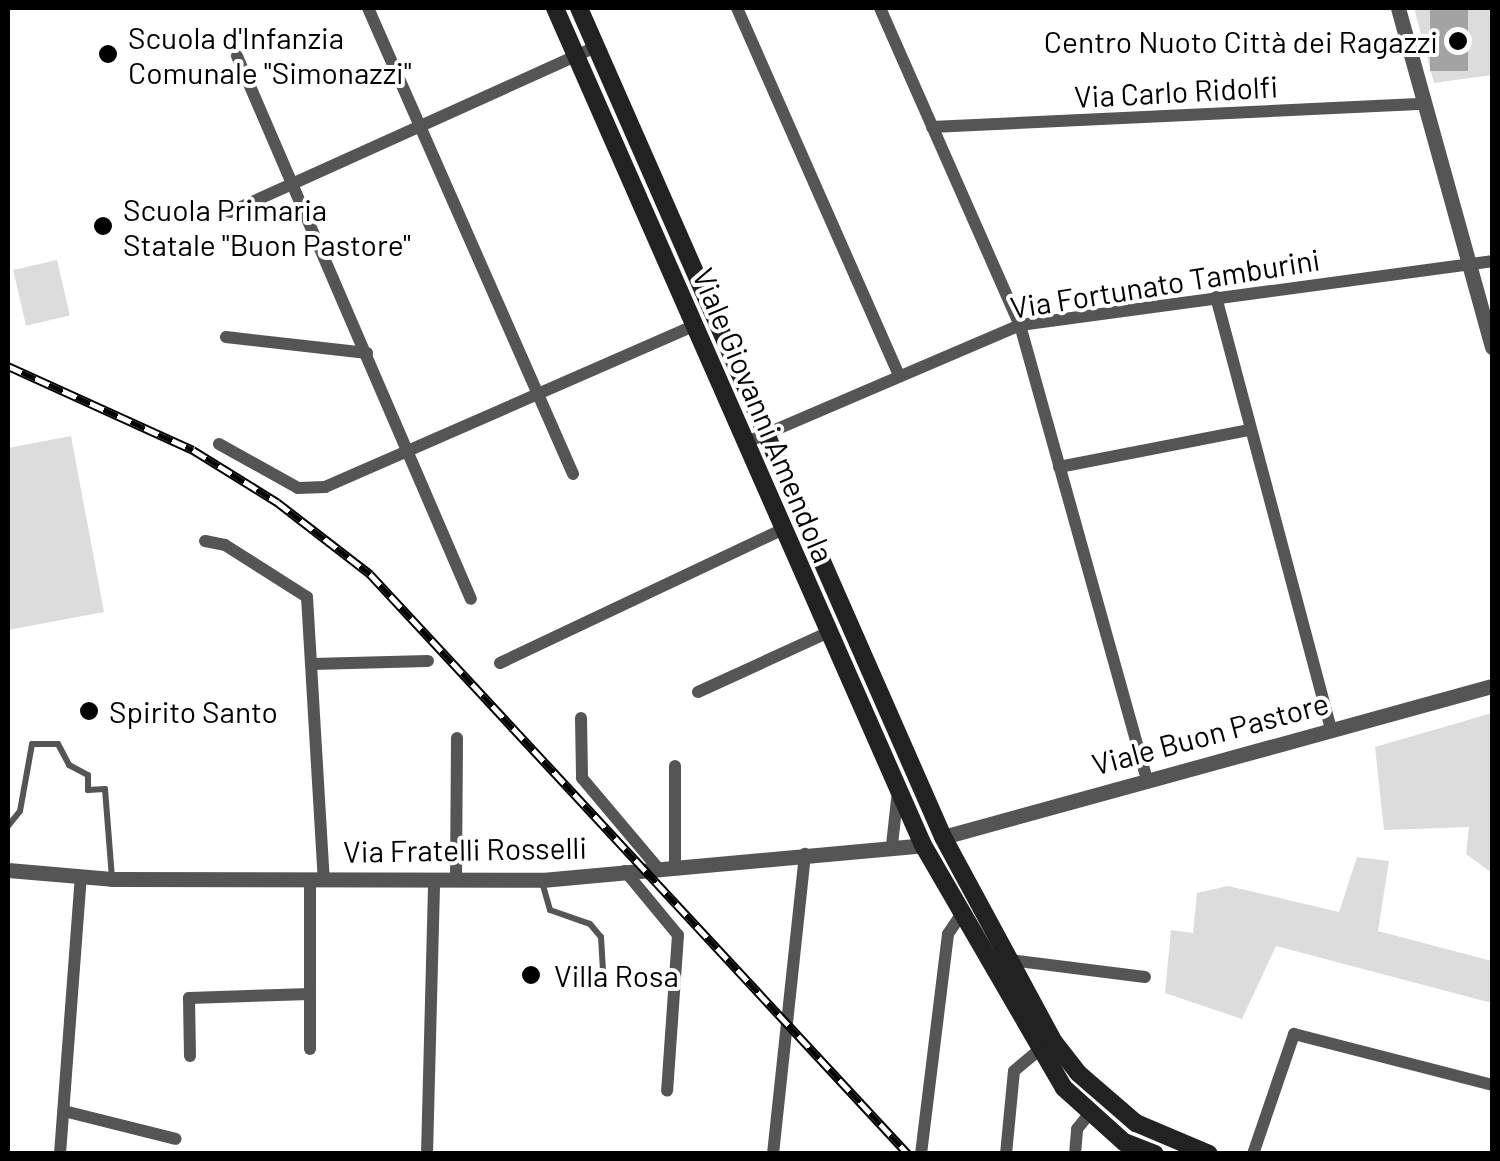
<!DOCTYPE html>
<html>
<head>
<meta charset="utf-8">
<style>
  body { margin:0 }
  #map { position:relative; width:1500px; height:1161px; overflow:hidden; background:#fff; font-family:Barlow,sans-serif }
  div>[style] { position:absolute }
  .green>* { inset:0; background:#dcdcdc; transform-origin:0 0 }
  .water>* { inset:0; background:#a3a3a3; transform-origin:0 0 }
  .service>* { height:6px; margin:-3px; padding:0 3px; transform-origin:3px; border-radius:3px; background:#555 }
  .minor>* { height:12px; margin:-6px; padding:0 6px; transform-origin:6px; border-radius:6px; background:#555 }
  .tertiary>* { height:15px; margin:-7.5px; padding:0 7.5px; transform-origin:7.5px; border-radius:7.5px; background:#555 }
  .secondary>* { height:18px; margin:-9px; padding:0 9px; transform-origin:9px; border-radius:9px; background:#222 }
  .rail>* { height:9px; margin-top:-4.5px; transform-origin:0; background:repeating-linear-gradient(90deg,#fff 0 15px,#000 0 30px); box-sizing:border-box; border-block:2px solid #000 }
  .dots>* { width:28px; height:28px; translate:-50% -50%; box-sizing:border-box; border:5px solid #fff; border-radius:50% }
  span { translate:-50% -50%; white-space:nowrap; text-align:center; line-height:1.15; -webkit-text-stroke:8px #fff; paint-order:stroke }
  .poi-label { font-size:30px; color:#000 }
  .left { translate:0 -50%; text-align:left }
  .right { translate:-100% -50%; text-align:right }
  .street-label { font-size:30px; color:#000 }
  .frame { position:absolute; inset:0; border:10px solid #000; pointer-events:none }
</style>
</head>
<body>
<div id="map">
  <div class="green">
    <div style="clip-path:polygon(1414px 8px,1492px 8px,1492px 75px,1434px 83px)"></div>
    <div style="left:57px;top:260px;width:57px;height:45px;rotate:77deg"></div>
    <div style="clip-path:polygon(71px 436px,104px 612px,8px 630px,8px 448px)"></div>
    <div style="clip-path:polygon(1492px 713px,1492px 873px,1466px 854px,1469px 827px,1384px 830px,1375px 747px)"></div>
    <div style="clip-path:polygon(1357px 857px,1389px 861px,1378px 931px,1492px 961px,1492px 1003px,1276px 946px,1242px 1019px,1165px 993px,1171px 930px,1193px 933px,1197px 893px,1228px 886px,1339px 912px)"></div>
  </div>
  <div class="water">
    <div style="left:1430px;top:8px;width:38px;height:63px"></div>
  </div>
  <div class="service">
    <div style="left:8px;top:826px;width:19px;rotate:-51deg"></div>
    <div style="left:20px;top:811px;width:68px;rotate:-79.8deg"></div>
    <div style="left:32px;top:744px;width:26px"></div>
    <div style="left:58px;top:744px;width:24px;rotate:62deg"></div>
    <div style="left:69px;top:765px;width:21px;rotate:28deg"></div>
    <div style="left:88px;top:775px;width:15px;rotate:90deg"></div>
    <div style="left:88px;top:790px;width:17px;rotate:-3deg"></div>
    <div style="left:105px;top:789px;width:88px;rotate:85.5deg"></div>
    <div style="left:542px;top:882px;width:29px;rotate:74deg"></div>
    <div style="left:550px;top:910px;width:42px;rotate:19.3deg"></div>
    <div style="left:590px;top:924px;width:17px;rotate:50deg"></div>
    <div style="left:601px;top:937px;width:51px;rotate:86.6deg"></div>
  </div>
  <div class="minor">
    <div style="left:368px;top:8px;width:509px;rotate:66.25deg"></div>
    <div style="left:737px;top:8px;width:401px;rotate:66.2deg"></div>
    <div style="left:880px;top:8px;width:347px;rotate:66.2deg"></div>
    <div style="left:1020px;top:325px;width:469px;rotate:74.4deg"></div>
    <div style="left:237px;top:56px;width:591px;rotate:66.69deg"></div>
    <div style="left:932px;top:127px;width:492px;rotate:-2.7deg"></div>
    <div style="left:230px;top:212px;width:401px;rotate:-24.3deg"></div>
    <div style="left:1216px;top:297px;width:446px;rotate:75.1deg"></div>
    <div style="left:226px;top:337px;width:142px;rotate:6.5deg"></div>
    <div style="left:747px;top:442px;width:297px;rotate:-23.2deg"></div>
    <div style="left:1020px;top:325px;width:476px;rotate:-7.7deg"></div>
    <div style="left:219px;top:444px;width:90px;rotate:29.1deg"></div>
    <div style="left:298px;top:488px;width:27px;rotate:-2deg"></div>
    <div style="left:325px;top:487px;width:405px;rotate:-23.6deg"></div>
    <div style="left:1059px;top:467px;width:194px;rotate:-11deg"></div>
    <div style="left:205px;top:541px;width:20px;rotate:11deg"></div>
    <div style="left:225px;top:545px;width:97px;rotate:32.4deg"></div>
    <div style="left:307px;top:597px;width:283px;rotate:86.6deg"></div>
    <div style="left:500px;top:663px;width:313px;rotate:-25.3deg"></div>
    <div style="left:312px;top:664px;width:116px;rotate:-1.5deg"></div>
    <div style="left:698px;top:692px;width:142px;rotate:-24.6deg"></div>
    <div style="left:581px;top:718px;width:60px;rotate:89deg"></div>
    <div style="left:582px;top:778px;width:116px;rotate:49.9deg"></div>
    <div style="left:675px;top:766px;width:101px;rotate:90deg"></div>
    <div style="left:892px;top:845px;width:54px;rotate:-83.7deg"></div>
    <div style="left:625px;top:871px;width:83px;rotate:50.4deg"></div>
    <div style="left:678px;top:935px;width:156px;rotate:94deg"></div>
    <div style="left:310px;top:880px;width:169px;rotate:90deg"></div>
    <div style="left:456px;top:880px;width:142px;rotate:-89.6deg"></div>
    <div style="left:1010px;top:960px;width:136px;rotate:7.2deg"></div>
    <div style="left:190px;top:1056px;width:58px;rotate:-91deg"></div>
    <div style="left:189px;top:998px;width:121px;rotate:-1.9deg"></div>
    <div style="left:64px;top:1111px;width:115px;rotate:14deg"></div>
    <div style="left:60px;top:1154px;width:278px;rotate:-85.7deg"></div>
    <div style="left:427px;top:1154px;width:274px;rotate:-88.5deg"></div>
    <div style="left:773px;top:1154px;width:302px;rotate:-83.9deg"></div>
    <div style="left:921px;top:1154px;width:222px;rotate:-83deg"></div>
    <div style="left:948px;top:934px;width:23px;rotate:-56deg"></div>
    <div style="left:1006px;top:1154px;width:83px;rotate:-84.5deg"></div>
    <div style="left:1014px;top:1071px;width:31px;rotate:-40deg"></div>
    <div style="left:1075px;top:1154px;width:25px;rotate:-85deg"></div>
    <div style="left:1077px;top:1129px;width:19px;rotate:-51deg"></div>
    <div style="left:1253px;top:1154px;width:127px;rotate:-71.1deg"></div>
    <div style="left:1294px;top:1034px;width:204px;rotate:14.4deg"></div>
  </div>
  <div class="tertiary">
    <div style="left:1398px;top:8px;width:352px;rotate:74.5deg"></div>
    <div style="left:943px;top:837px;width:569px;rotate:-15.38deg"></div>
    <div style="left:8px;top:870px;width:104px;rotate:4.9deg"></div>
    <div style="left:112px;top:879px;width:430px;rotate:0.1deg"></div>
    <div style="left:542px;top:880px;width:383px;rotate:-5.2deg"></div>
  </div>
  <div class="secondary">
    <div style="left:555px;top:8px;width:914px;rotate:66.27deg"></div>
    <div style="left:923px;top:845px;width:281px;rotate:59.9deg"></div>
    <div style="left:1064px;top:1088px;width:81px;rotate:42deg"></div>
    <div style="left:1124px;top:1142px;width:33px;rotate:21deg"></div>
    <div style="left:579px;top:8px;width:905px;rotate:66.29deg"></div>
    <div style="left:943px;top:837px;width:233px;rotate:61.6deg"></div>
    <div style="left:1054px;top:1042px;width:39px;rotate:52deg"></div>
    <div style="left:1078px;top:1073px;width:77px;rotate:40.8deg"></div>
    <div style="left:1136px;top:1123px;width:79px;rotate:23deg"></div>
  </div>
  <div class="rail">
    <div style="left:8px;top:366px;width:203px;rotate:24.4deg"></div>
    <div style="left:193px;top:450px;width:99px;rotate:31.8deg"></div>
    <div style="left:277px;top:502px;width:118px;rotate:37.7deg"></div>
    <div style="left:370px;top:574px;width:791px;rotate:47.15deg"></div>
  </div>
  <div class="dots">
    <div style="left:1458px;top:41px;background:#000"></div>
    <div style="left:108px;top:54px;background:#000"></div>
    <div style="left:103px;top:226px;background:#000"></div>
    <div style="left:89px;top:711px;background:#000"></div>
    <div style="left:531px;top:975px;background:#000"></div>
  </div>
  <div class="poi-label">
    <span class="left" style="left:128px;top:54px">Scuola d'Infanzia<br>Comunale "Simonazzi"</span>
    <span class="right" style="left:1438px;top:41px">Centro Nuoto Città dei Ragazzi</span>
    <span class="left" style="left:123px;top:226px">Scuola Primaria<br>Statale "Buon Pastore"</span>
    <span class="left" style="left:109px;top:711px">Spirito Santo</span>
    <span class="left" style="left:554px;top:975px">Villa Rosa</span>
  </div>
  <div class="street-label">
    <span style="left:1176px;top:91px;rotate:-3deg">Via Carlo Ridolfi</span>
    <span style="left:1165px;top:283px;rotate:-9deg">Via Fortunato Tamburini</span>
    <span style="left:764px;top:415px;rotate:67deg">Viale Giovanni Amendola</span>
    <span style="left:1210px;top:733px;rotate:-15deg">Viale Buon Pastore</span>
    <span style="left:465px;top:849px;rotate:-1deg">Via Fratelli Rosselli</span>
  </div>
  <div class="frame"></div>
</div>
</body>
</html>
